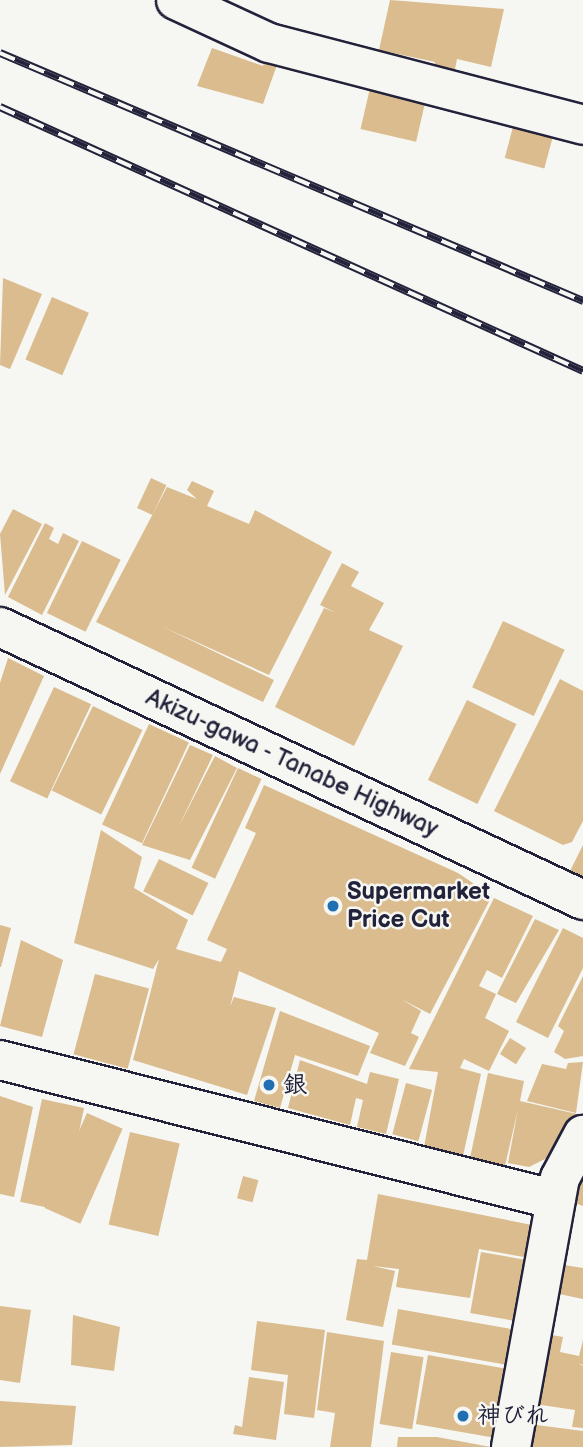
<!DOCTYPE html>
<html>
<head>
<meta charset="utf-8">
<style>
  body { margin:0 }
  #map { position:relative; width:583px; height:1447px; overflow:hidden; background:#f6f6f2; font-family:"Balsamiq Sans","Klee One",sans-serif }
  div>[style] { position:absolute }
  .building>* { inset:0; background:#dabc8e; transform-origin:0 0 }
  .roads { filter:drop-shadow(2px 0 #22223b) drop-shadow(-2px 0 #22223b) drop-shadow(0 2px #22223b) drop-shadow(0 -2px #22223b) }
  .minor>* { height:38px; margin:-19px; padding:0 19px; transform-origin:19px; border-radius:19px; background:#f6f6f2 }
  .major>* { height:38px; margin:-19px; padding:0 19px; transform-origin:19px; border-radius:19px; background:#f6f6f2 }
  .rail>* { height:8px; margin-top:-4px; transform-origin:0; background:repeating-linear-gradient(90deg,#f6f6f2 0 16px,#22223b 0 32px); box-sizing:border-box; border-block:2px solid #22223b }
  .dots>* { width:19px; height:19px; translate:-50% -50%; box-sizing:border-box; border:4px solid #f6f6f2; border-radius:50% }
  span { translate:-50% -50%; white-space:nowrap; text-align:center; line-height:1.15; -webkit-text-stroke:5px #f6f6f2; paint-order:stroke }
  .street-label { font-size:24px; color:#22223b }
  .poi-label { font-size:24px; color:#22223b; font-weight:700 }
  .left { translate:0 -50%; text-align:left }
</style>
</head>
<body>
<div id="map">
  <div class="building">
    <div style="clip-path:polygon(390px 0,504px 9px,491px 67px,457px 59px,453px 79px,432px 74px,435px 62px,379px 50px)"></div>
    <div style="clip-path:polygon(212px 48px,263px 66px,265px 61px,277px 65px,263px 104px,197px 86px)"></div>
    <div style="left:370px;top:88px;width:57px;height:42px;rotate:13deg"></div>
    <div style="left:513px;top:127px;width:41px;height:32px;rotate:15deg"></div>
    <div style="clip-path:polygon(3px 278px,42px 294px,10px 369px,0 365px)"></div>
    <div style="left:52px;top:297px;width:40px;height:68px;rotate:23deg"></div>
    <div style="left:151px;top:478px;width:17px;height:33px;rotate:25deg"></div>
    <div style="clip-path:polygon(192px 481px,214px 491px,207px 506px,249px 524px,255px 510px,332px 552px,269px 675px,161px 626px,274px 680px,263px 702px,96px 622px,167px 487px,197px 499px,187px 490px)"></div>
    <div style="clip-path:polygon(13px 509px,42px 524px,5px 595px,0 534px)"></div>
    <div style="clip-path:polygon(45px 523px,54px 528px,49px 539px,58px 544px,63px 533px,79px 541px,42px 615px,8px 597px)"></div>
    <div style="left:82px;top:541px;width:43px;height:80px;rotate:26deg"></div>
    <div style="clip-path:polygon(342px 563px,359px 572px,351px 586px,384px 603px,369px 630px,403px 646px,354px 746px,275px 707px,324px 608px,336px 613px,320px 605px)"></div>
    <div style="left:503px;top:621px;width:68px;height:73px;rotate:25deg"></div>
    <div style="clip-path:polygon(8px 658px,44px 676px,0 774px,0 683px)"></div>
    <div style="clip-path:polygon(560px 679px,583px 691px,583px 821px,572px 842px,563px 845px,494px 811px)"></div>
    <div style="left:54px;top:687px;width:41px;height:104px;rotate:25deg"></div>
    <div style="left:467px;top:700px;width:55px;height:89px;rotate:26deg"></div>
    <div style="left:93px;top:706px;width:55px;height:94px;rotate:26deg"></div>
    <div style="left:149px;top:724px;width:44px;height:111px;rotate:25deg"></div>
    <div style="clip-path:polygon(190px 745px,213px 755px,178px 828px,215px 756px,237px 768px,190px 860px,142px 845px)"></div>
    <div style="left:238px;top:768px;width:26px;height:110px;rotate:25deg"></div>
    <div style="clip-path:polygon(264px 785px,458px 873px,492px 896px,430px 1014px,401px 999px,421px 1011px,411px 1033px,419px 1037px,405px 1066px,370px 1053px,379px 1033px,239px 971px,230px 1007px,234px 997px,276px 1008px,247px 1095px,133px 1060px,159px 959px,153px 969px,74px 943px,101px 830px,142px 857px,134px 888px,188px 920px,176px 949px,221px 962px,227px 949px,207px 940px,256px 833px,245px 828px)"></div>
    <div style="clip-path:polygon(583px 845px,583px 880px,569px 873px)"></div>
    <div style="left:159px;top:859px;width:55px;height:36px;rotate:26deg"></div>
    <div style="clip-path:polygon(494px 898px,533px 916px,502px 978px,487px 970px,479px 986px,496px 994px,485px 1018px,509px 1031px,489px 1071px,464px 1059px,460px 1068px,481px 1074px,463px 1156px,424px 1147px,438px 1072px,409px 1069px)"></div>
    <div style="clip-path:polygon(535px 919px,559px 930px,516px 1003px,497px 994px)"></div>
    <div style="clip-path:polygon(0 925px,11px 928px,1px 967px,0 967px)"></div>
    <div style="clip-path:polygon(563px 928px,583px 938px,583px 968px,548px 1038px,516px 1022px)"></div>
    <div style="clip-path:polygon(21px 940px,63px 960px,42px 1037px,0 1026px)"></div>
    <div style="left:95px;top:974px;width:56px;height:83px;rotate:15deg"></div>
    <div style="clip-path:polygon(583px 976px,583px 1056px,565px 1059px,554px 1052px,564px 1031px,558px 1026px)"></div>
    <div style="clip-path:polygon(280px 1011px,370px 1046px,358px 1076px,295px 1055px,280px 1108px,254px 1101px)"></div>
    <div style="left:510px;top:1038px;width:19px;height:19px;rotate:32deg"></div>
    <div style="clip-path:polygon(300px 1060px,367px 1084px,370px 1072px,399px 1079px,386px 1134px,357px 1127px,363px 1100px,356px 1098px,350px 1125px,288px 1108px)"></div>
    <div style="clip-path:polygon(583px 1062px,576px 1113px,527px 1101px,542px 1064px,566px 1069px,568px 1063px)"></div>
    <div style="clip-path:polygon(488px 1073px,524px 1081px,520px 1101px,577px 1114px,551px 1156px,529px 1167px,508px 1163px,518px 1109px,505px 1166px,470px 1158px)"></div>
    <div style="left:406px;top:1083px;width:27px;height:53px;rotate:15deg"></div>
    <div style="clip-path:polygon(0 1096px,33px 1107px,14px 1197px,0 1194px)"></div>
    <div style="left:42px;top:1099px;width:43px;height:105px;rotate:12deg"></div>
    <div style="left:87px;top:1113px;width:39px;height:104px;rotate:24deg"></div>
    <div style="left:130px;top:1132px;width:51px;height:95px;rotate:13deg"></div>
    <div style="clip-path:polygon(582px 1174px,583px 1174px,583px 1206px,575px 1203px)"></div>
    <div style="left:243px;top:1176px;width:16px;height:23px;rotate:15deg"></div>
    <div style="clip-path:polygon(378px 1194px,532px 1225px,524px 1257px,479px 1249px,470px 1298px,396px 1287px,399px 1269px,373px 1266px,395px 1271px,383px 1327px,346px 1320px,357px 1259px,367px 1260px)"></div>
    <div style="left:481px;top:1252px;width:47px;height:62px;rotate:10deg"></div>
    <div style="clip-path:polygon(564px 1265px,583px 1268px,583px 1299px,559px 1294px)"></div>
    <div style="clip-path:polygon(0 1306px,31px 1310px,20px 1383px,0 1380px)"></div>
    <div style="left:398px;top:1309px;width:115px;height:36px;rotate:10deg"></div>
    <div style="clip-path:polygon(73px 1315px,120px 1327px,114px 1371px,71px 1365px)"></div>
    <div style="clip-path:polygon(257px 1321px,325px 1330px,314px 1418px,284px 1414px,288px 1375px,251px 1370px)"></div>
    <div style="clip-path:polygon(327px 1332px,384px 1341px,371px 1447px,330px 1447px,335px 1413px,317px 1410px)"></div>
    <div style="clip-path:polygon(541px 1333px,563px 1337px,560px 1352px,579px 1356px,583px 1340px,583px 1365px,578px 1363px,583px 1366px,583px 1428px,572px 1427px,575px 1410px,528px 1403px)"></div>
    <div style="left:391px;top:1352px;width:33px;height:73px;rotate:9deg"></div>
    <div style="left:428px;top:1355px;width:81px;height:70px;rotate:10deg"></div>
    <div style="clip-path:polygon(249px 1377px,284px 1382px,276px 1440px,233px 1434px,235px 1425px,242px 1427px)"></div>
    <div style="clip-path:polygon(0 1401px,76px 1406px,72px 1445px,0 1447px)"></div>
    <div style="clip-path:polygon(529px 1424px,583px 1431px,583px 1447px,526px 1447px)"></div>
    <div style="clip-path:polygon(398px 1437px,437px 1437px,491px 1447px,397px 1447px)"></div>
  </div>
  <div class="roads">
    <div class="minor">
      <div style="left:176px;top:0;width:102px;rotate:24.8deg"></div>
      <div style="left:269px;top:43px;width:325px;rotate:14.6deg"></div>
      <div style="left:0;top:1060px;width:573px;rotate:14.13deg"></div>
      <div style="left:511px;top:1447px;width:273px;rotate:-79.7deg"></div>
      <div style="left:560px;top:1178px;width:49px;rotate:-61.9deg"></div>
    </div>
    <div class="major">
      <div style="left:0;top:627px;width:644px;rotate:25.09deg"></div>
    </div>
  </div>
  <div class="rail">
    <div style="left:0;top:53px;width:634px;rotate:23.04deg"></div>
    <div style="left:0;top:107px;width:640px;rotate:24.36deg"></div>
  </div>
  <div class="dots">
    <div style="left:333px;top:906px;background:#1f6fb2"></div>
    <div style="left:269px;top:1085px;background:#1f6fb2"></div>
    <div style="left:463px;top:1416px;background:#1f6fb2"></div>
  </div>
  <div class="street-label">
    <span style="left:292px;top:763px;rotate:25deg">Akizu-gawa - Tanabe Highway</span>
  </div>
  <div class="poi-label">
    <span class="left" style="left:347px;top:906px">Supermarket<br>Price Cut</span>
    <span class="left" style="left:283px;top:1085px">銀</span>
    <span class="left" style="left:477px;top:1416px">神びれ</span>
  </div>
</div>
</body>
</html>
